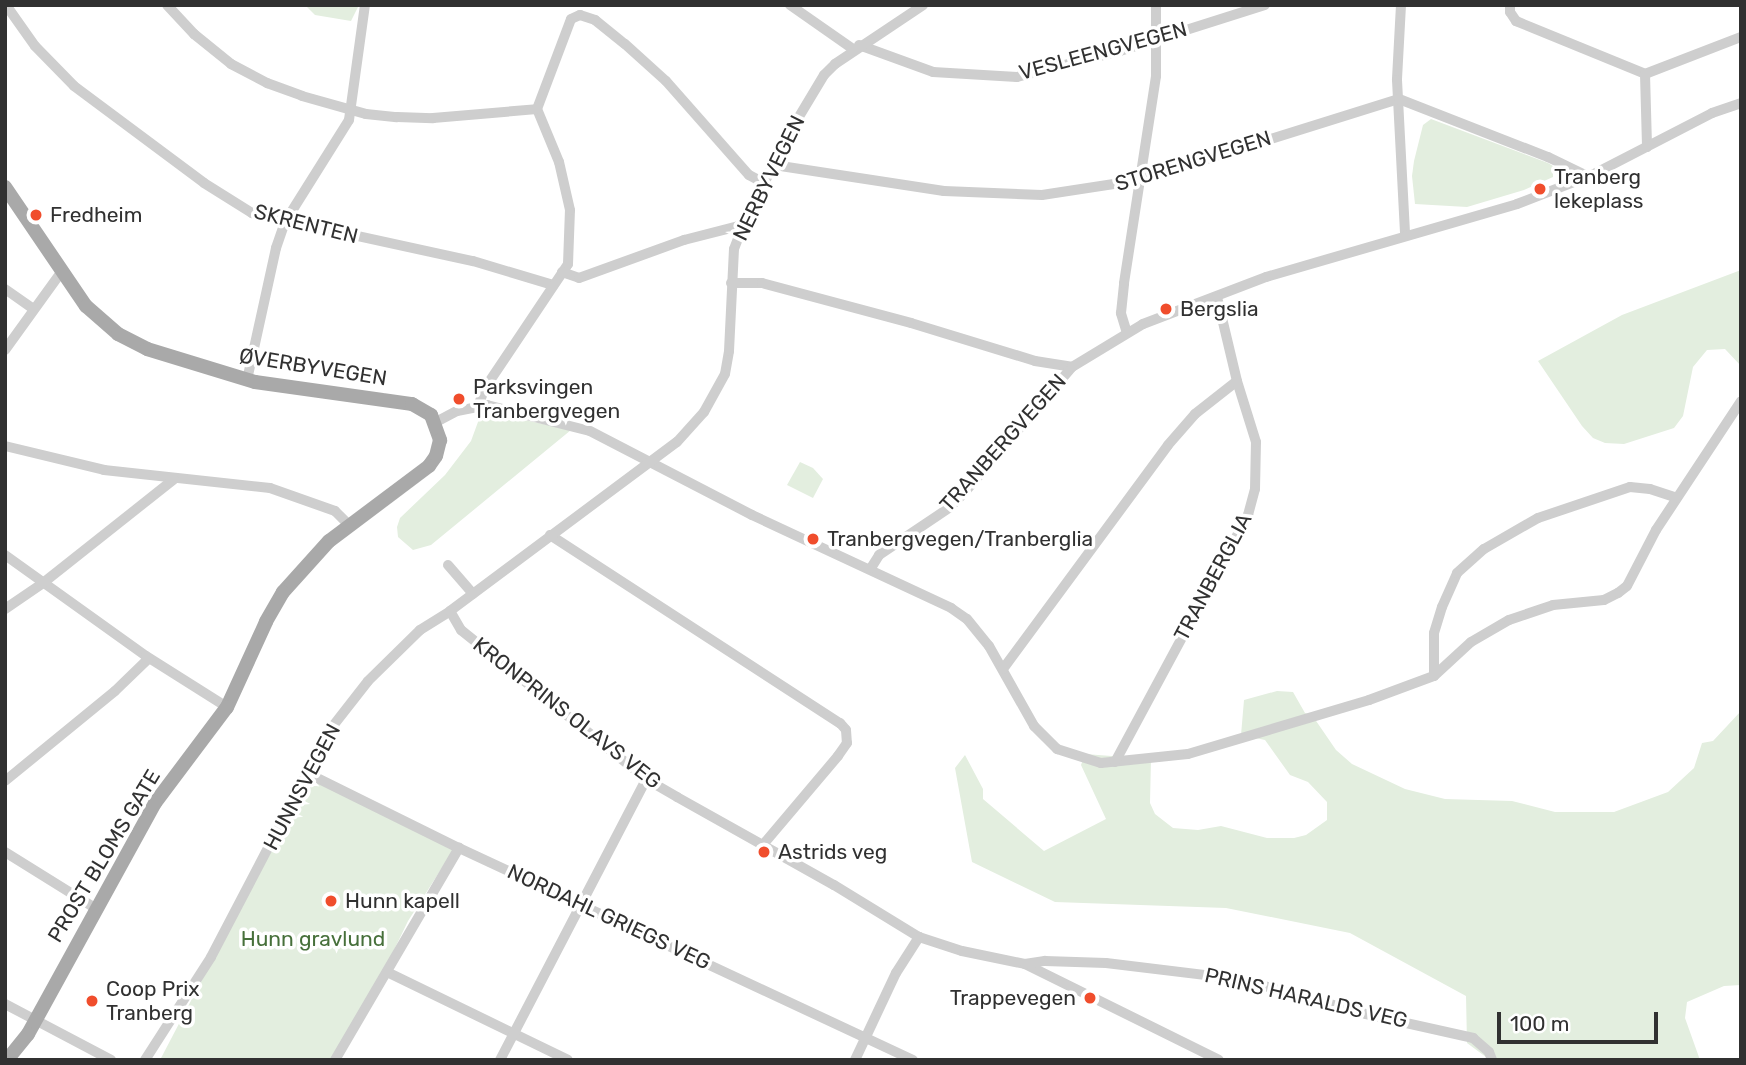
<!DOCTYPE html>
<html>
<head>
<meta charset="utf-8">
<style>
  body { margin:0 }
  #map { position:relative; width:1746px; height:1065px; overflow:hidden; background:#fff; font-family:Rubik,sans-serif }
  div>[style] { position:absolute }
  .green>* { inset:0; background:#e3eedf }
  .minor>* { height:10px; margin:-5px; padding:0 5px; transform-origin:5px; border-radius:5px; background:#cecece }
  .major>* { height:14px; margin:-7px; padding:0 7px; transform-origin:7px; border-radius:7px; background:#a9a9a9 }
  .dots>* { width:19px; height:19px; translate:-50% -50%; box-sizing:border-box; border:4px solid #fff; border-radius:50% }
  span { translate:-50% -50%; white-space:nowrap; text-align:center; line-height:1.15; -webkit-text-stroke:7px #fff; paint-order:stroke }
  .street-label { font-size:21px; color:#313131 }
  .poi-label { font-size:21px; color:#313131 }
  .left { translate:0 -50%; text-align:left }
  .right { translate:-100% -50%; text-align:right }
  .park-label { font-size:21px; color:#47703b }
  .frame { position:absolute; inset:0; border:7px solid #313131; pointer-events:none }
  .scale { position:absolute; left:1497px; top:1012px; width:161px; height:32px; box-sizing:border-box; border:4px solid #313131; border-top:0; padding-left:9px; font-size:21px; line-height:24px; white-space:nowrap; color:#313131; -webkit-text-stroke:5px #fff; paint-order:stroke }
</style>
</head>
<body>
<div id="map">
  <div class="green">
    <div style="clip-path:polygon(305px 5px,359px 5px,351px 21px,315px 15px)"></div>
    <div style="clip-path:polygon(1431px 119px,1548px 163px,1553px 166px,1553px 177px,1524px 190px,1467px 207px,1415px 204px,1412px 176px,1414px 161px,1423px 125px)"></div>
    <div style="clip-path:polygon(1741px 270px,1741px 366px,1725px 349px,1707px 350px,1693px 367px,1683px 416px,1674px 428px,1624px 444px,1605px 443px,1593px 438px,1582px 426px,1538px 361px,1622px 315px)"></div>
    <div style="clip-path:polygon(482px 411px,571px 430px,431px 545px,413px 550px,398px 537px,397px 527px,400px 518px,445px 475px,471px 441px)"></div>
    <div style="clip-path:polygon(800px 462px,813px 468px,823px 479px,813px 498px,787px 485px)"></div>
    <div style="clip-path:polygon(1277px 691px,1293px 692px,1305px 713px,1312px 715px,1336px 750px,1352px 764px,1405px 789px,1445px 799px,1512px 801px,1555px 812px,1614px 812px,1668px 792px,1694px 768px,1702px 743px,1713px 741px,1741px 711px,1741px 985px,1724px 986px,1687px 1002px,1685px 1018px,1700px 1060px,1490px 1060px,1467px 1043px,1466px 996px,1350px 933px,1226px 908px,1055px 902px,972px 862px,955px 768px,965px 755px,983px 789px,983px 799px,1044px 851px,1106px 819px,1081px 765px,1085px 754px,1151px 759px,1150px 803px,1155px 814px,1173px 828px,1198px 830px,1221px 826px,1267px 838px,1294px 838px,1306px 835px,1327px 820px,1327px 802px,1308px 782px,1290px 775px,1265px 740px,1241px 735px,1244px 700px)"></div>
    <div style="clip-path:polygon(308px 777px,454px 849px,408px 921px,381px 977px,331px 1060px,160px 1060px)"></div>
  </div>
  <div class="minor">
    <div style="left:6px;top:5px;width:50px;rotate:54.7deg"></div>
    <div style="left:35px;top:46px;width:56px;rotate:45.7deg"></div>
    <div style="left:74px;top:86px;width:162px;rotate:36.7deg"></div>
    <div style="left:204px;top:183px;width:57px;rotate:32deg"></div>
    <div style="left:252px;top:213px;width:226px;rotate:12.3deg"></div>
    <div style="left:473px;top:261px;width:84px;rotate:16.7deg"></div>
    <div style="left:167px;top:5px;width:40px;rotate:47deg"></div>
    <div style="left:194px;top:34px;width:48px;rotate:39deg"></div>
    <div style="left:231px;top:64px;width:41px;rotate:27.8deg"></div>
    <div style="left:267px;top:83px;width:37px;rotate:20deg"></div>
    <div style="left:302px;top:96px;width:66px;rotate:15.7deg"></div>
    <div style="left:366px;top:114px;width:31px;rotate:6deg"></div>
    <div style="left:397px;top:117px;width:36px;rotate:2deg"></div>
    <div style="left:433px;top:118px;width:104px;rotate:-4.9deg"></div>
    <div style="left:790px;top:5px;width:77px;rotate:34.9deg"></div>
    <div style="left:1401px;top:5px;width:75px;rotate:93.1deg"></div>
    <div style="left:1397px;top:80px;width:154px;rotate:87deg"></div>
    <div style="left:1510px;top:5px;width:7px;rotate:90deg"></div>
    <div style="left:1510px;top:12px;width:11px;rotate:56deg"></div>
    <div style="left:1516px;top:21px;width:139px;rotate:22.3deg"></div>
    <div style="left:859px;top:45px;width:79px;rotate:20deg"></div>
    <div style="left:933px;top:72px;width:84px;rotate:3.4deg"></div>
    <div style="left:1017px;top:77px;width:106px;rotate:-14.2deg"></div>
    <div style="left:1120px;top:51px;width:152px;rotate:-17.6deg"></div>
    <div style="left:1645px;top:74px;width:103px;rotate:-21.1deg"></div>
    <div style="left:1645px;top:74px;width:73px;rotate:88.4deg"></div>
    <div style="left:774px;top:165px;width:172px;rotate:8.7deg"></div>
    <div style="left:944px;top:191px;width:98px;rotate:2.3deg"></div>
    <div style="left:1042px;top:195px;width:99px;rotate:-8.7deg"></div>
    <div style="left:1140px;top:180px;width:271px;rotate:-17.4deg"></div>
    <div style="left:1399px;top:99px;width:160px;rotate:21.3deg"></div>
    <div style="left:1548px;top:157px;width:43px;rotate:26deg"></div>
    <div style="left:562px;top:272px;width:18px;rotate:19deg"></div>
    <div style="left:579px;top:278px;width:112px;rotate:-19.9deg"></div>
    <div style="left:684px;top:240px;width:61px;rotate:-14.3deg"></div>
    <div style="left:731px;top:283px;width:31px"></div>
    <div style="left:762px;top:283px;width:154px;rotate:15deg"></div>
    <div style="left:911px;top:323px;width:130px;rotate:17deg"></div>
    <div style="left:1035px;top:361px;width:37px;rotate:9deg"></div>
    <div style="left:5px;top:289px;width:35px;rotate:35deg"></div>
    <div style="left:1127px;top:333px;width:21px;rotate:-107deg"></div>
    <div style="left:1121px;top:313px;width:30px;rotate:-84deg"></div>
    <div style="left:1124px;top:283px;width:209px;rotate:-81.2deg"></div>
    <div style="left:1156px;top:76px;width:71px;rotate:-90deg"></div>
    <div style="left:5px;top:350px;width:97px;rotate:-54.2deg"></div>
    <div style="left:247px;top:380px;width:135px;rotate:-77.6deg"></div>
    <div style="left:276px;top:248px;width:28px;rotate:-71deg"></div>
    <div style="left:285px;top:222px;width:120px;rotate:-57.9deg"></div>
    <div style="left:349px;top:120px;width:116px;rotate:-82.1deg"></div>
    <div style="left:478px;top:406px;width:19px;rotate:-69deg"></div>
    <div style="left:485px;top:388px;width:149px;rotate:-56.2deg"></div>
    <div style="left:568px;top:264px;width:54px;rotate:-87.9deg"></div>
    <div style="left:570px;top:210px;width:49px;rotate:-102.9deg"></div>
    <div style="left:559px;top:162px;width:57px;rotate:-112.5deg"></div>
    <div style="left:537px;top:109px;width:96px;rotate:-69.3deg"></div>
    <div style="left:571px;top:19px;width:10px;rotate:-24deg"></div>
    <div style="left:580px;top:15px;width:16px;rotate:18deg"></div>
    <div style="left:595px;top:20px;width:38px;rotate:39deg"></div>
    <div style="left:625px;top:44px;width:55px;rotate:42.1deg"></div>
    <div style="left:666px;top:81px;width:125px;rotate:48.6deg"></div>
    <div style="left:749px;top:175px;width:17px;rotate:28deg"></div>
    <div style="left:436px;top:422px;width:24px;rotate:-28deg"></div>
    <div style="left:457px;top:411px;width:31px;rotate:-11deg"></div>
    <div style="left:487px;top:405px;width:106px;rotate:14.2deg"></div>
    <div style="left:590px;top:431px;width:182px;rotate:27.4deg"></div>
    <div style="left:752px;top:515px;width:220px;rotate:25deg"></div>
    <div style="left:951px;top:608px;width:19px;rotate:35deg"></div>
    <div style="left:967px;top:619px;width:35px;rotate:51deg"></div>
    <div style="left:989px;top:646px;width:92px;rotate:60.6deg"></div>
    <div style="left:1034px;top:726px;width:33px;rotate:45deg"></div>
    <div style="left:1057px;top:749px;width:46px;rotate:17.7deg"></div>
    <div style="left:1101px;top:763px;width:87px;rotate:-5.9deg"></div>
    <div style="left:1188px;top:754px;width:189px;rotate:-16.6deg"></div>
    <div style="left:1369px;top:700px;width:69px;rotate:-20.3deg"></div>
    <div style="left:1434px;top:676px;width:50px;rotate:-42.6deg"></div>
    <div style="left:1471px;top:642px;width:44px;rotate:-30.1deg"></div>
    <div style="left:1509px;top:620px;width:46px;rotate:-18.8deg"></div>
    <div style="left:1553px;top:605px;width:51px;rotate:-5.6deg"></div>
    <div style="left:1604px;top:600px;width:16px;rotate:-27deg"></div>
    <div style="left:1618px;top:593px;width:11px;rotate:-38deg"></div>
    <div style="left:1627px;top:586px;width:63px;rotate:-62.6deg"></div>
    <div style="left:1656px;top:530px;width:154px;rotate:-56.6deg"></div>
    <div style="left:5px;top:446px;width:102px;rotate:13.6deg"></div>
    <div style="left:104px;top:470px;width:167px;rotate:6.2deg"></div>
    <div style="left:270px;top:488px;width:69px;rotate:19.5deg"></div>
    <div style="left:335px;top:511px;width:20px;rotate:45deg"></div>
    <div style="left:550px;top:535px;width:346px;rotate:33deg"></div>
    <div style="left:840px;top:723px;width:9px;rotate:49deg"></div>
    <div style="left:846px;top:730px;width:13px;rotate:86deg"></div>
    <div style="left:847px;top:743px;width:16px;rotate:125deg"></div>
    <div style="left:838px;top:756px;width:118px;rotate:130.2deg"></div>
    <div style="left:5px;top:555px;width:173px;rotate:35.6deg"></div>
    <div style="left:146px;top:656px;width:96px;rotate:32.2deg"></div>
    <div style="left:448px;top:565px;width:38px;rotate:49deg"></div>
    <div style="left:871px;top:568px;width:15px;rotate:-58deg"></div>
    <div style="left:879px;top:555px;width:84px;rotate:-33.9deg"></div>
    <div style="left:949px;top:508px;width:21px;rotate:-45deg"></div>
    <div style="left:964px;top:493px;width:166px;rotate:-49.4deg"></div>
    <div style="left:1072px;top:367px;width:83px;rotate:-31.2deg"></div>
    <div style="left:1143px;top:324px;width:132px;rotate:-20.9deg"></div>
    <div style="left:1266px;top:277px;width:261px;rotate:-16.2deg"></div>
    <div style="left:1517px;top:204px;width:80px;rotate:-21.1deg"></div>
    <div style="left:1592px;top:175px;width:135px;rotate:-27.3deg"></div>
    <div style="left:1712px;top:113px;width:31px;rotate:-19deg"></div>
    <div style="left:5px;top:609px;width:46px;rotate:-34.4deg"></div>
    <div style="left:43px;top:583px;width:167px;rotate:-38.4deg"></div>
    <div style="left:450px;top:611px;width:22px;rotate:60deg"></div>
    <div style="left:461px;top:630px;width:238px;rotate:38.8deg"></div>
    <div style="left:646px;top:779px;width:36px;rotate:30deg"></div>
    <div style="left:677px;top:797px;width:180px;rotate:29.3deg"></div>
    <div style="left:834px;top:885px;width:100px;rotate:31.5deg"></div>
    <div style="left:919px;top:937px;width:45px;rotate:18deg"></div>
    <div style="left:962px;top:951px;width:64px;rotate:11.7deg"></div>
    <div style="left:1025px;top:964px;width:216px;rotate:26.3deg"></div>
    <div style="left:1003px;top:669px;width:278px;rotate:-53.6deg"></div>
    <div style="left:1168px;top:445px;width:41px;rotate:-48.9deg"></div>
    <div style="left:1195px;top:414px;width:53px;rotate:-38.2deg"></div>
    <div style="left:1237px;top:381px;width:86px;rotate:-103.4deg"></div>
    <div style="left:1434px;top:676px;width:43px;rotate:-90deg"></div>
    <div style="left:1434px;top:633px;width:27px;rotate:-73deg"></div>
    <div style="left:1442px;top:607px;width:37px;rotate:-66deg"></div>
    <div style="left:1457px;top:573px;width:36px;rotate:-42deg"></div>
    <div style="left:1484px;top:549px;width:62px;rotate:-29.9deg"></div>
    <div style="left:1538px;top:518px;width:97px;rotate:-18.6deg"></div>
    <div style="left:1630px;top:487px;width:20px;rotate:6deg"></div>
    <div style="left:1650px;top:489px;width:28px;rotate:18deg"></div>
    <div style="left:1115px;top:762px;width:281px;rotate:-61.7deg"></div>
    <div style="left:1248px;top:515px;width:27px;rotate:-75deg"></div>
    <div style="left:1255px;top:489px;width:47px;rotate:-88.8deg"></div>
    <div style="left:1256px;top:442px;width:64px;rotate:-107.3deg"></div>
    <div style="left:305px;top:772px;width:172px;rotate:26.3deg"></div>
    <div style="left:459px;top:848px;width:501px;rotate:25.03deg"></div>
    <div style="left:5px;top:781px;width:142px;rotate:-39.3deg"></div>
    <div style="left:115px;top:691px;width:47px;rotate:-44.1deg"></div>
    <div style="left:5px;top:852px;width:106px;rotate:31.9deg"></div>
    <div style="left:1025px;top:964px;width:20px;rotate:-9deg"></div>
    <div style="left:1045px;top:961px;width:61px;rotate:1.9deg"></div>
    <div style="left:1106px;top:963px;width:134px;rotate:6.9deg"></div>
    <div style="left:1239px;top:979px;width:132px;rotate:15.4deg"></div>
    <div style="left:1366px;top:1014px;width:110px;rotate:12.6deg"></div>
    <div style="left:1473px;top:1038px;width:21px;rotate:41deg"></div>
    <div style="left:1489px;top:1052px;width:9px;rotate:69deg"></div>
    <div style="left:387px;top:972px;width:201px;rotate:25.9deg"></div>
    <div style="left:5px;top:1004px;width:120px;rotate:27.8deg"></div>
    <div style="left:145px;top:1060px;width:122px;rotate:-57.3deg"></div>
    <div style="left:211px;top:957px;width:255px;rotate:-62.4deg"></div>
    <div style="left:329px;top:731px;width:63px;rotate:-52deg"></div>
    <div style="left:368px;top:681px;width:73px;rotate:-44.4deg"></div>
    <div style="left:420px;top:630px;width:36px;rotate:-32deg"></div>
    <div style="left:450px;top:611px;width:283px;rotate:-36.7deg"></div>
    <div style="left:677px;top:442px;width:40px;rotate:-48deg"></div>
    <div style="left:704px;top:412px;width:43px;rotate:-61.1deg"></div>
    <div style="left:725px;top:374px;width:23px;rotate:-80deg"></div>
    <div style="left:729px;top:351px;width:102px;rotate:-87.2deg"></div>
    <div style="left:734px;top:249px;width:26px;rotate:-69deg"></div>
    <div style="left:743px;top:225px;width:106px;rotate:-63.2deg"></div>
    <div style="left:791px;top:130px;width:64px;rotate:-59deg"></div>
    <div style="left:824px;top:75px;width:16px;rotate:-45deg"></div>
    <div style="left:835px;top:64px;width:106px;rotate:-33.8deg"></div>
    <div style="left:335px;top:1060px;width:246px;rotate:-59.7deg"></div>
    <div style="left:500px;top:1060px;width:317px;rotate:-62.5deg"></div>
    <div style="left:855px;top:1060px;width:96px;rotate:-64.8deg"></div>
    <div style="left:896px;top:973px;width:43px;rotate:-57.4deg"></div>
  </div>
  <div class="major">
    <div style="left:5px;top:187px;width:144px;rotate:55.8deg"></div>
    <div style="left:86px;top:306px;width:43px;rotate:41.2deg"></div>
    <div style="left:118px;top:334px;width:33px;rotate:27deg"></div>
    <div style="left:147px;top:349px;width:113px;rotate:17deg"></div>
    <div style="left:255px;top:382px;width:159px;rotate:8deg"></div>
    <div style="left:412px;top:404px;width:22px;rotate:30deg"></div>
    <div style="left:431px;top:415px;width:27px;rotate:70deg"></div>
    <div style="left:440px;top:440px;width:16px;rotate:104deg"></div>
    <div style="left:436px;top:456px;width:12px;rotate:125deg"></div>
    <div style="left:429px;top:466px;width:125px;rotate:143.1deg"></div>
    <div style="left:329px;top:541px;width:69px;rotate:132deg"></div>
    <div style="left:283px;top:592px;width:34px;rotate:120deg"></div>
    <div style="left:266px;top:622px;width:94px;rotate:114.6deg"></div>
    <div style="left:227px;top:707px;width:120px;rotate:126.9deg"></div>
    <div style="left:155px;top:803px;width:264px;rotate:118.8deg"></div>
    <div style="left:28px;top:1034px;width:33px;rotate:129deg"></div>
  </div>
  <div class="dots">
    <div style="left:1540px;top:189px;background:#f04d2c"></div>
    <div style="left:36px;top:215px;background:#f04d2c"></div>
    <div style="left:1166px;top:309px;background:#f04d2c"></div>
    <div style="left:459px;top:399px;background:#f04d2c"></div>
    <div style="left:813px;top:539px;background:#f04d2c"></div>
    <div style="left:764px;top:852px;background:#f04d2c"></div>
    <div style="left:331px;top:901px;background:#f04d2c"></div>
    <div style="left:1090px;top:998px;background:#f04d2c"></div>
    <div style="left:92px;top:1001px;background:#f04d2c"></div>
  </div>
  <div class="street-label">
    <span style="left:1103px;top:51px;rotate:-15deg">VESLEENGVEGEN</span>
    <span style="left:1193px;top:161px;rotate:-17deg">STORENGVEGEN</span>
    <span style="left:769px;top:178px;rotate:-64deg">NERBYVEGEN</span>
    <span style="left:306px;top:224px;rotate:14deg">SKRENTEN</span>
    <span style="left:313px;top:367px;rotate:9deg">ØVERBYVEGEN</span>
    <span style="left:1003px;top:443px;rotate:-48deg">TRANBERGVEGEN</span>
    <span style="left:1213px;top:577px;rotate:-62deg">TRANBERGLIA</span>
    <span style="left:567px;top:713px;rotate:38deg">KRONPRINS OLAVS VEG</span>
    <span style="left:302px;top:787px;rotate:-62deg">HUNNSVEGEN</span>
    <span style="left:104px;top:856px;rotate:-59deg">PROST BLOMS GATE</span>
    <span style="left:609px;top:917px;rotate:25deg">NORDAHL GRIEGS VEG</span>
    <span style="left:1306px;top:998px;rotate:13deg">PRINS HARALDS VEG</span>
  </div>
  <div class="poi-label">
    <span class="left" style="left:1554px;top:189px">Tranberg<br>lekeplass</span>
    <span class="left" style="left:50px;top:215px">Fredheim</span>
    <span class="left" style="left:1180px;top:309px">Bergslia</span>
    <span class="left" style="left:473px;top:399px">Parksvingen<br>Tranbergvegen</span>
    <span class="left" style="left:827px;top:539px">Tranbergvegen/Tranberglia</span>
    <span class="left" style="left:778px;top:852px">Astrids veg</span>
    <span class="left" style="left:345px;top:901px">Hunn kapell</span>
    <span class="left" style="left:106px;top:1001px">Coop Prix<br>Tranberg</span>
    <span class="right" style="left:1076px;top:998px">Trappevegen</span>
  </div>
  <div class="park-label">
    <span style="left:313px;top:939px">Hunn gravlund</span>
  </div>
  <div class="frame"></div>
  <div class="scale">100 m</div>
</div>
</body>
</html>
